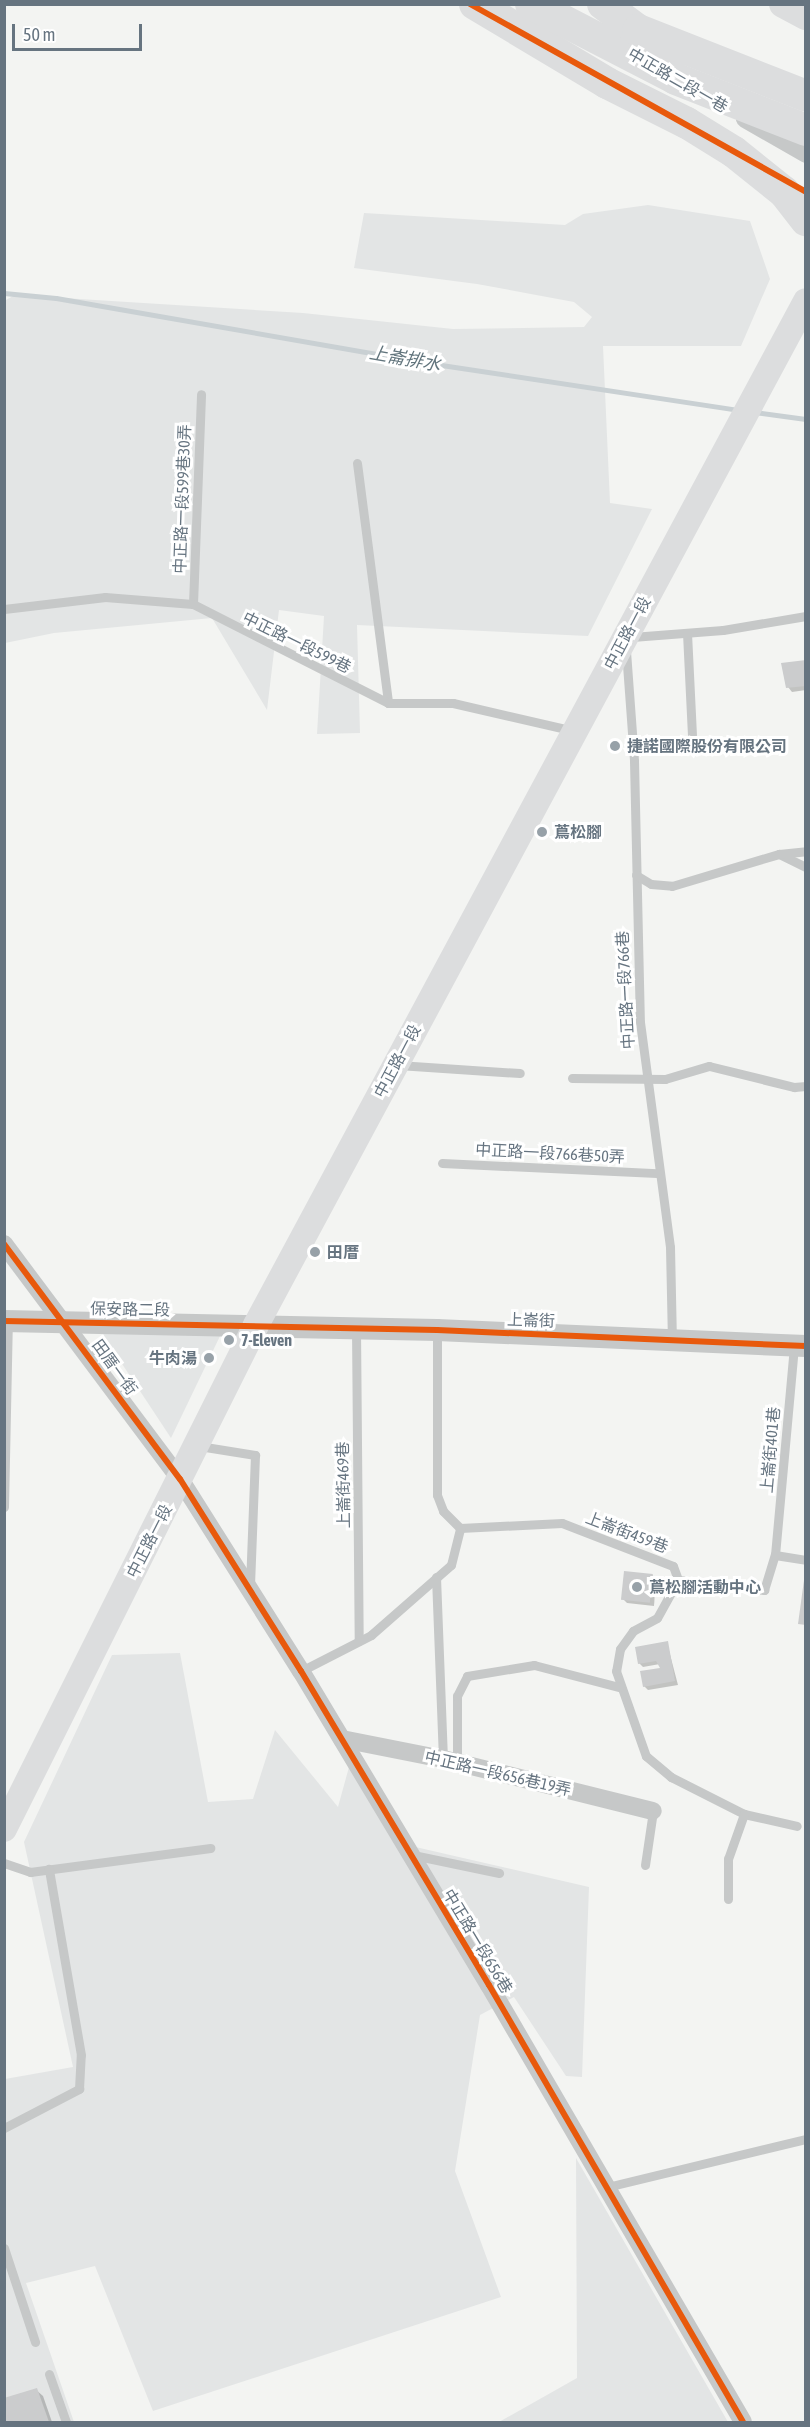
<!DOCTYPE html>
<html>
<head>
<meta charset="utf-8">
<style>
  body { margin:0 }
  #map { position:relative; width:810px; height:2427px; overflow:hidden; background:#f3f4f2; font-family:"Asap Condensed","Noto Sans TC",sans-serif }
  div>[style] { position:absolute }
  .built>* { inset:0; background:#e3e5e5 }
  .shadow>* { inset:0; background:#0003 }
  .stream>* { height:5px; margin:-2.5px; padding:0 2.5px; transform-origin:2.5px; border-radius:2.5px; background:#c9d0d3 }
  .building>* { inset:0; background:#cbcccd; transform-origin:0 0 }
  .service>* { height:9px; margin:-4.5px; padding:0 4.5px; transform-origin:4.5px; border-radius:4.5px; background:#c6c8c8 }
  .minor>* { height:18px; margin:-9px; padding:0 9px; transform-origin:9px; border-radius:9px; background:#c6c8c8 }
  .tertiary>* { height:22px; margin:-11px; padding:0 11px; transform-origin:11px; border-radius:11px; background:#c6c8c8 }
  .secondary>* { height:26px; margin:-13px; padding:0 13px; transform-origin:13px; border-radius:13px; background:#dcddde }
  .trunk>* { height:28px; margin:-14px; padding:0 14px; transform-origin:14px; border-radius:14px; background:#dcddde }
  .motorway>* { height:32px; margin:-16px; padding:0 16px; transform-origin:16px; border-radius:16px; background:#dcddde }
  .cycleway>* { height:6px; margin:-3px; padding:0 3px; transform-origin:3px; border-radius:3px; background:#e8590c }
  .dots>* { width:16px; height:16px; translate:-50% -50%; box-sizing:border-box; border:3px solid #fff; border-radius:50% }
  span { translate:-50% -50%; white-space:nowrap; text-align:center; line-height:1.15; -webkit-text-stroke:6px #fff; paint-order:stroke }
  .street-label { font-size:16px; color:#667480 }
  .poi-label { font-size:16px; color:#667480; font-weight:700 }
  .left { translate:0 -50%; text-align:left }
  .right { translate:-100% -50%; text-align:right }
  .water-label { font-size:18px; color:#62757d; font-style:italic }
  .frame { position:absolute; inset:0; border:6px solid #667480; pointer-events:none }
  .scale { position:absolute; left:12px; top:24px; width:130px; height:27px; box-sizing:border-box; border:3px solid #667480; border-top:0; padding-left:8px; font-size:18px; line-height:21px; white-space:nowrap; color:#667480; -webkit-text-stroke:4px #fff; paint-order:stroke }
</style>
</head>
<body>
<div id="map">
  <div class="built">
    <div style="clip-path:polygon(648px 205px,750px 221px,770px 279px,741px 346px,603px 346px,610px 503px,652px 509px,588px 636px,357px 625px,360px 733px,317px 734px,324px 616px,279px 610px,267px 710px,212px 618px,54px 633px,5px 643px,4px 301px,15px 295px,303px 313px,453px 329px,584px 327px,592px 317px,574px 302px,477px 284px,354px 268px,364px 213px,565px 225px,583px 214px)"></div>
    <div style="clip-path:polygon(99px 1329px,221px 1334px,171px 1438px)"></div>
    <div style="clip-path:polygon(180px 1653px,208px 1802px,253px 1799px,275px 1730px,338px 1807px,349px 1767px,398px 1843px,589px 1887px,582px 2077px,566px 2076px,514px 1997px,480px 2015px,455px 2171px,501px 2297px,153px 2411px,95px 2266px,26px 2283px,74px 2422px,5px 2422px,5px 2079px,73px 2067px,24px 1842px,112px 1655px)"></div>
    <div style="clip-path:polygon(576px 2158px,728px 2422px,499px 2422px,577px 2378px)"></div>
  </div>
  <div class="shadow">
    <div style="clip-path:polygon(806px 662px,806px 690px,792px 692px,788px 687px)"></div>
    <div style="clip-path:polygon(652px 1575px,656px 1579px,654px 1606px,627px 1603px,623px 1599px)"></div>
    <div style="clip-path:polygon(667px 1643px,678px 1685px,648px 1690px,644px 1686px,662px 1669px,660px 1664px,643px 1667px,639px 1663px)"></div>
    <div style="clip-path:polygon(36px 2390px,43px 2396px,52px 2422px,4px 2422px,4px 2400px)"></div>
  </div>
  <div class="stream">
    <div style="left:4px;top:293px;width:52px;rotate:5.5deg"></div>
    <div style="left:56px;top:298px;width:378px;rotate:9.9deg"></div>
    <div style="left:428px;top:363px;width:315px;rotate:8.6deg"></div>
    <div style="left:754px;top:412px;width:52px;rotate:7.7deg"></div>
  </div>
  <div class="building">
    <div style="clip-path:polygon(806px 660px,806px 686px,786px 688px,781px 663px)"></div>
    <div style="left:624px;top:1571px;width:29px;height:29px;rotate:6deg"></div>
    <div style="clip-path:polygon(804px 1580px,806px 1580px,806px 1625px,798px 1624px)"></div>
    <div style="clip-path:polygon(668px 1641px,675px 1681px,643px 1687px,640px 1671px,660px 1668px,656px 1661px,638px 1664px,635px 1647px)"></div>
    <div style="clip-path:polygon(37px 2388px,49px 2422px,4px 2422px,4px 2398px)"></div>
  </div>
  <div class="service">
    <div style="left:357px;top:463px;width:242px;rotate:82.6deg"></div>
    <div style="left:193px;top:604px;width:210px;rotate:-87.8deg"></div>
    <div style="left:4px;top:609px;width:102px;rotate:-6.8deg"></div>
    <div style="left:105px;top:597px;width:88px;rotate:4.5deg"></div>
    <div style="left:193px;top:604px;width:219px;rotate:26.9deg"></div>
    <div style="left:388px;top:703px;width:65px"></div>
    <div style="left:453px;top:703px;width:124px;rotate:13deg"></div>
    <div style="left:687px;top:633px;width:102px;rotate:87.2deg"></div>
    <div style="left:632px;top:637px;width:91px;rotate:-4.4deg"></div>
    <div style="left:723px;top:630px;width:84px;rotate:-9.6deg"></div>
    <div style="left:626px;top:651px;width:110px;rotate:85.8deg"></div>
    <div style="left:634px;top:761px;width:261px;rotate:88.7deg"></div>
    <div style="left:640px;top:1022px;width:227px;rotate:82.4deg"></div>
    <div style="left:670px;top:1247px;width:92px;rotate:88.8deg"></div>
    <div style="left:779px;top:854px;width:30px;rotate:26deg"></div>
    <div style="left:636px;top:875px;width:17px;rotate:31deg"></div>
    <div style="left:651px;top:884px;width:21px;rotate:5deg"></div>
    <div style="left:672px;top:886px;width:112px;rotate:-16.7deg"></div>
    <div style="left:779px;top:854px;width:27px;rotate:-6deg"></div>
    <div style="left:398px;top:1065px;width:122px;rotate:3.8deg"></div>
    <div style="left:572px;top:1078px;width:93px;rotate:0.6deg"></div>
    <div style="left:665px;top:1079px;width:46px;rotate:-16.5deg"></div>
    <div style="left:709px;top:1066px;width:88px;rotate:13.9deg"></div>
    <div style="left:794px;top:1087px;width:12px;rotate:-5deg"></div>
    <div style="left:442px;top:1163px;width:215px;rotate:2.7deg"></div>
    <div style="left:356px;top:1328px;width:313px;rotate:89.5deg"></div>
    <div style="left:437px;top:1330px;width:165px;rotate:90deg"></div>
    <div style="left:437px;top:1495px;width:17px;rotate:69deg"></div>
    <div style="left:443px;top:1511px;width:24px;rotate:45deg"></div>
    <div style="left:460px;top:1528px;width:102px;rotate:-2.8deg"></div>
    <div style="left:562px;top:1523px;width:119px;rotate:21.2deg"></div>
    <div style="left:673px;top:1566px;width:15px;rotate:70deg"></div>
    <div style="left:678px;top:1580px;width:43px;rotate:118.9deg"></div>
    <div style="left:657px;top:1618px;width:27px;rotate:152deg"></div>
    <div style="left:633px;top:1631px;width:22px;rotate:126deg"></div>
    <div style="left:620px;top:1649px;width:22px;rotate:100deg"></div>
    <div style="left:616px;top:1671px;width:90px;rotate:70.6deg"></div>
    <div style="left:646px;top:1756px;width:33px;rotate:40deg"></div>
    <div style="left:671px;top:1777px;width:82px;rotate:26.9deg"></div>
    <div style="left:744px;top:1814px;width:54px;rotate:12.8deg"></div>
    <div style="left:199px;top:1446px;width:57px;rotate:9.1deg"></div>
    <div style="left:255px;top:1455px;width:131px;rotate:92.2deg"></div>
    <div style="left:4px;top:1507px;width:186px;rotate:-88.8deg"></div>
    <div style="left:775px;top:1555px;width:31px;rotate:9deg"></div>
    <div style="left:436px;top:1577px;width:182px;rotate:87.8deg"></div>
    <div style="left:678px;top:1580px;width:87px;rotate:6.6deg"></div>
    <div style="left:764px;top:1590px;width:37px;rotate:-73deg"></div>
    <div style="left:775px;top:1555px;width:209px;rotate:-84.8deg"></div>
    <div style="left:301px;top:1671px;width:79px;rotate:-27.2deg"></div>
    <div style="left:371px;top:1635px;width:106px;rotate:-41.2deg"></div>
    <div style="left:451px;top:1565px;width:38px;rotate:-76deg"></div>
    <div style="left:457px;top:1762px;width:66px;rotate:-90deg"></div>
    <div style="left:457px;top:1696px;width:22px;rotate:-63deg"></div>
    <div style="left:467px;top:1676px;width:68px;rotate:-9.3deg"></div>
    <div style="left:534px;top:1665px;width:88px;rotate:14.5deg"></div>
    <div style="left:413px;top:1855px;width:88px;rotate:11.8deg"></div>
    <div style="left:4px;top:1863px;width:28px;rotate:19deg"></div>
    <div style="left:30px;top:1872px;width:182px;rotate:-7.6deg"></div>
    <div style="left:645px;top:1865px;width:55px;rotate:-81.6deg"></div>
    <div style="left:728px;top:1899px;width:40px;rotate:-90deg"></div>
    <div style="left:728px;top:1859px;width:48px;rotate:-70.4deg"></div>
    <div style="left:4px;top:2128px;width:85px;rotate:-27.5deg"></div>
    <div style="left:79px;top:2089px;width:34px;rotate:-87deg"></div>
    <div style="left:81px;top:2055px;width:189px;rotate:-99.8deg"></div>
    <div style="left:607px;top:2187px;width:205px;rotate:-13.6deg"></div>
    <div style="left:4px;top:2248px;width:99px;rotate:71.7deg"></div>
    <div style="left:49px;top:2374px;width:51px;rotate:70.5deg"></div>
  </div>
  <div class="minor">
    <div style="left:745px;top:119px;width:70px;rotate:29.8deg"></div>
    <div style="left:4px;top:1244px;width:294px;rotate:53.2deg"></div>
    <div style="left:180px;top:1479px;width:227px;rotate:57.8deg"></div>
    <div style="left:301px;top:1671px;width:366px;rotate:59.1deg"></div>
    <div style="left:489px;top:1985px;width:505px;rotate:59.83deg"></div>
    <div style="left:342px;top:1739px;width:103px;rotate:11.2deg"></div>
    <div style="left:443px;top:1759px;width:216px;rotate:13.9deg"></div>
  </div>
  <div class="tertiary">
    <div style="left:4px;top:1321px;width:433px;rotate:1.2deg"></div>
    <div style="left:437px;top:1330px;width:369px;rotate:2.5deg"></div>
  </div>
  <div class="secondary">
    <div style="left:4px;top:1829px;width:563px;rotate:-63.43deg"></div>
    <div style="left:256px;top:1325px;width:1162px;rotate:-61.76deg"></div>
  </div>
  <div class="trunk">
    <div style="left:783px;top:4px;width:26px;rotate:28deg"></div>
  </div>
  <div class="motorway">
    <div style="left:475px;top:4px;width:154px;rotate:30.9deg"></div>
    <div style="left:607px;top:83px;width:89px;rotate:26.6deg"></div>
    <div style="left:687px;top:123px;width:55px;rotate:31.7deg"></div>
    <div style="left:734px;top:152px;width:64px;rotate:38.7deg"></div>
    <div style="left:784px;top:192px;width:36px;rotate:52deg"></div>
    <div style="left:531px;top:4px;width:163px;rotate:27.3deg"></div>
    <div style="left:676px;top:79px;width:140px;rotate:21.4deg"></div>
    <div style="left:603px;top:4px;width:44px;rotate:36.6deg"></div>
    <div style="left:638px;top:30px;width:180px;rotate:21.4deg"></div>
  </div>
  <div class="cycleway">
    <div style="left:470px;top:4px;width:385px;rotate:29.2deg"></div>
    <div style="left:4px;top:1244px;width:294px;rotate:53.2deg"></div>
    <div style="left:180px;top:1479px;width:227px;rotate:57.8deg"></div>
    <div style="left:301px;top:1671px;width:366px;rotate:59.1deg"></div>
    <div style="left:489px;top:1985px;width:505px;rotate:59.83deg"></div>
    <div style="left:4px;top:1321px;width:433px;rotate:1.2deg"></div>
    <div style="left:437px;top:1330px;width:369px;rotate:2.5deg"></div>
  </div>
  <div class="dots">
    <div style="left:615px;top:746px;background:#97a1a8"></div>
    <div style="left:542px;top:832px;background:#97a1a8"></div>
    <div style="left:315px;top:1252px;background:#97a1a8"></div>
    <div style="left:229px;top:1340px;background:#97a1a8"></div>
    <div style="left:209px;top:1358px;background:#97a1a8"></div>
    <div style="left:637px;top:1587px;background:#97a1a8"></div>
  </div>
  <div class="street-label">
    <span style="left:678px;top:80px;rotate:30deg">中正路二段一巷</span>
    <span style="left:182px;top:499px;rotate:-88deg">中正路一段599巷30弄</span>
    <span style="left:627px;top:633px;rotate:-62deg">中正路一段</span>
    <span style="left:297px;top:642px;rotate:26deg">中正路一段599巷</span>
    <span style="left:625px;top:990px;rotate:-93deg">中正路一段766巷</span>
    <span style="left:397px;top:1061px;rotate:-62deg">中正路一段</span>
    <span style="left:550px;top:1153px;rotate:3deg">中正路一段766巷50弄</span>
    <span style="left:130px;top:1309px;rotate:1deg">保安路二段</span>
    <span style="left:531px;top:1320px;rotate:2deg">上崙街</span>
    <span style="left:115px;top:1367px;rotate:54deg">田厝一街</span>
    <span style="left:770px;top:1450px;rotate:-85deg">上崙街401巷</span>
    <span style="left:343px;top:1485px;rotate:-91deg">上崙街469巷</span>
    <span style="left:627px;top:1532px;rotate:21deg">上崙街459巷</span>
    <span style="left:149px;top:1541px;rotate:-63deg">中正路一段</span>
    <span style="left:498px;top:1773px;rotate:13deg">中正路一段656巷19弄</span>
    <span style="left:478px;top:1941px;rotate:59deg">中正路一段656巷</span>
  </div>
  <div class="poi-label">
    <span class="left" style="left:627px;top:746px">捷諾國際股份有限公司</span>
    <span class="left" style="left:554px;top:832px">蔦松腳</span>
    <span class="left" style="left:327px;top:1252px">田厝</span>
    <span class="left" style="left:241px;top:1340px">7-Eleven</span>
    <span class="right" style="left:197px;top:1358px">牛肉湯</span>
    <span class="left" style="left:649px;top:1587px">蔦松腳活動中心</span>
  </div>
  <div class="water-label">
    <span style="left:405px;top:359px;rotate:10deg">上崙排水</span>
  </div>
  <div class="frame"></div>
  <div class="scale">50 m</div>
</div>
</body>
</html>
